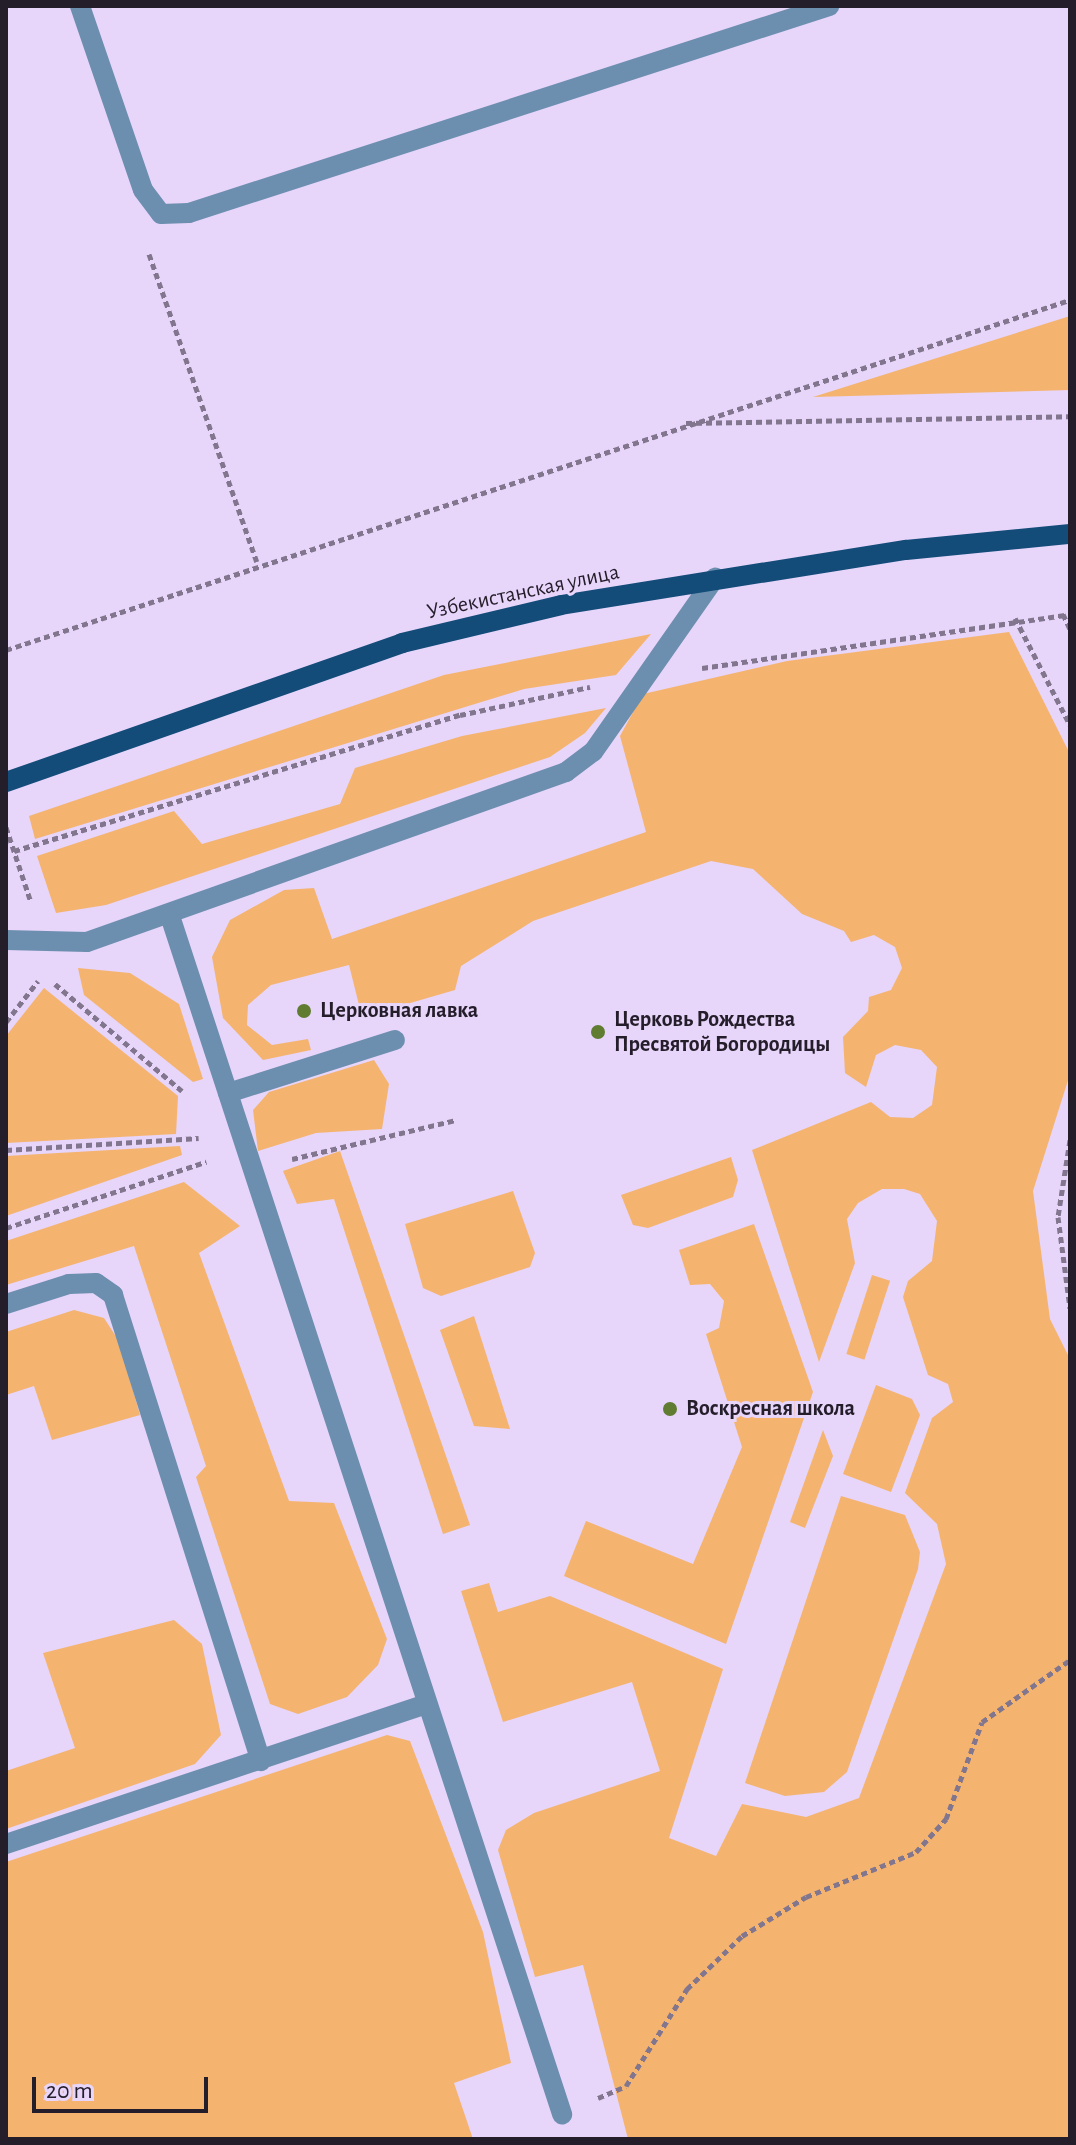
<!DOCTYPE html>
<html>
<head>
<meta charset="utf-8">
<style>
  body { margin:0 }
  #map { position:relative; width:1076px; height:2145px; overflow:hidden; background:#e7d5fa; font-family:"Alegreya Sans",sans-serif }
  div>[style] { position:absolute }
  .green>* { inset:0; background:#f4b46f; transform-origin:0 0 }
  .path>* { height:5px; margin-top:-2.5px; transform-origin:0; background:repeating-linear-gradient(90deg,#82768e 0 6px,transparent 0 10px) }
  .minor>* { height:20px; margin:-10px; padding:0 10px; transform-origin:10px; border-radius:10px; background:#6d8faf }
  .major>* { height:20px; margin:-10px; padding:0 10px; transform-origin:10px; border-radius:10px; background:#134c78 }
  .dots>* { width:22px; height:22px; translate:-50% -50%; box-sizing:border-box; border:4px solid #e7d5fa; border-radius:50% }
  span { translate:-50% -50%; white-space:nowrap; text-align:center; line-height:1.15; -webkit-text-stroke:6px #e7d5fa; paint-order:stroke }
  .street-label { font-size:22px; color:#241d2a }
  .poi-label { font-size:22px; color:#241d2a; font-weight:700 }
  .left { translate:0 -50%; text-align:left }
  .frame { position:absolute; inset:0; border:8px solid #241d2a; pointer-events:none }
  .scale { position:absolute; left:32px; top:2077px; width:176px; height:36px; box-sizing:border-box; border:4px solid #241d2a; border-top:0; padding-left:10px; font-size:24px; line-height:28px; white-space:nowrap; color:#241d2a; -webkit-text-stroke:6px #e7d5fa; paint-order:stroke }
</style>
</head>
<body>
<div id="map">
  <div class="green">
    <div style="clip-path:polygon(1070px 316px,1070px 390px,813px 397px)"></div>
    <div style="clip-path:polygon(1009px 632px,1070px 754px,1070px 1074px,1033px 1191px,1050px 1319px,1070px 1359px,1070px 2139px,628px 2139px,583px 1965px,535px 1977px,498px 1850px,506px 1830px,534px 1813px,660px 1771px,632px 1682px,503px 1722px,461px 1591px,489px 1583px,498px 1612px,550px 1596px,723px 1669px,669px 1838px,716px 1856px,742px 1804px,806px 1817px,859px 1798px,946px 1564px,937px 1524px,905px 1493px,932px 1418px,953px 1402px,948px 1384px,928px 1375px,903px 1297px,908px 1281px,932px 1261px,937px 1221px,920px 1194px,904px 1189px,882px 1189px,858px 1203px,847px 1219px,855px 1263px,819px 1362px,752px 1150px,871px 1102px,890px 1117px,913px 1118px,932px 1105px,937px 1067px,921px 1050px,895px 1045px,876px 1055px,866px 1087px,845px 1073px,843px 1037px,868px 1011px,869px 997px,891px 990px,902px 968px,895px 947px,874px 935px,851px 942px,844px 931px,802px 914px,753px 869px,711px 861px,533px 921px,461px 966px,455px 990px,362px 1017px,349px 965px,271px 985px,248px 1005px,247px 1025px,272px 1045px,308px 1039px,311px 1050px,263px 1060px,223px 1018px,212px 957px,230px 920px,284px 890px,314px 888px,332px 939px,646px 832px,620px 736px,643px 694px,787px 661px)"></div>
    <div style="clip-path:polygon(651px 634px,616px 675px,524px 689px,35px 839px,29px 816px,444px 675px)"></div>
    <div style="clip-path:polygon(606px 708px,585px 733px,550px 757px,106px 905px,56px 913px,37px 856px,174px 811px,202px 844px,340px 804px,355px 768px,462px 736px)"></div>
    <div style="clip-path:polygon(78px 968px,130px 973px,179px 1004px,203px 1079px,193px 1082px,84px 995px)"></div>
    <div style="clip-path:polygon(44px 988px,178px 1096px,176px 1134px,6px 1143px,6px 1036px)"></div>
    <div style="clip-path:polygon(374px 1060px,389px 1084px,382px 1129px,316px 1133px,258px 1151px,253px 1110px,269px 1092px)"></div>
    <div style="clip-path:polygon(180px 1146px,182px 1155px,6px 1216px,6px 1156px)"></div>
    <div style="clip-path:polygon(340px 1151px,470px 1525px,443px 1534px,334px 1199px,297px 1204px,283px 1171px)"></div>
    <div style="clip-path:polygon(731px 1157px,738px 1180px,733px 1197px,648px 1228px,633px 1225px,621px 1195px)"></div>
    <div style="clip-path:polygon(184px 1182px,240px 1226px,199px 1253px,289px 1501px,334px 1503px,387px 1639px,378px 1665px,347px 1697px,298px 1714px,270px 1704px,196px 1477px,206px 1466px,134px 1246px,6px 1285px,6px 1241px)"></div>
    <div style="clip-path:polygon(513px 1191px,535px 1253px,530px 1267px,441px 1296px,423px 1288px,405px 1224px)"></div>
    <div style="clip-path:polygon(754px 1224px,813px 1392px,726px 1644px,564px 1576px,586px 1521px,693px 1564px,742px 1447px,706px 1334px,719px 1328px,724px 1301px,710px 1284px,690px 1285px,679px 1250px)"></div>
    <div style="left:872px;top:1275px;width:19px;height:83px;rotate:18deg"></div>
    <div style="clip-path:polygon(74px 1310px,104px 1318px,119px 1341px,140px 1415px,52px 1440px,34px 1386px,6px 1395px,6px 1332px)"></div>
    <div style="clip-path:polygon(474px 1316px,510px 1429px,474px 1426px,440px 1330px)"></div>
    <div style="clip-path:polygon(876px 1385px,912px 1399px,920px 1415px,891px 1492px,843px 1474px)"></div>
    <div style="clip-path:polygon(823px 1430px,833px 1456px,805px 1528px,790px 1522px)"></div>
    <div style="clip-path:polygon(841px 1496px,905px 1515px,920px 1552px,918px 1569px,847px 1772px,824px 1792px,785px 1796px,745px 1783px)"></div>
    <div style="clip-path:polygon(174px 1620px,202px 1644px,221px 1735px,195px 1764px,6px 1829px,6px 1771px,75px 1748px,43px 1653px)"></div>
    <div style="clip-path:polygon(387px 1735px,410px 1741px,483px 1932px,511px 2063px,454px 2083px,473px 2139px,6px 2139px,6px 1862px)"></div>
  </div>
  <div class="path">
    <div style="left:149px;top:254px;width:326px;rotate:70.7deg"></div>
    <div style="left:686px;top:423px;width:384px;rotate:-1deg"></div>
    <div style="left:1063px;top:614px;width:17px;rotate:65deg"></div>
    <div style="left:1015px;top:618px;width:120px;rotate:62.8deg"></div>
    <div style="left:6px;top:650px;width:1120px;rotate:-18.21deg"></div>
    <div style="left:702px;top:668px;width:372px;rotate:-8.3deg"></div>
    <div style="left:6px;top:827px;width:79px;rotate:71.6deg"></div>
    <div style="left:14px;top:851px;width:466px;rotate:-17deg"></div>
    <div style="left:460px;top:715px;width:133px;rotate:-12.2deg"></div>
    <div style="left:55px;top:984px;width:166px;rotate:40.1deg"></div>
    <div style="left:6px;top:1022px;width:52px;rotate:-52deg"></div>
    <div style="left:1070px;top:1140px;width:78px;rotate:98.9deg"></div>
    <div style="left:1058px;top:1217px;width:92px;rotate:82.5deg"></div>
    <div style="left:6px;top:1150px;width:193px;rotate:-3.6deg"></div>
    <div style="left:292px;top:1159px;width:169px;rotate:-13.4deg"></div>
    <div style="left:6px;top:1228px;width:211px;rotate:-18.3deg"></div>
    <div style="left:598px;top:2098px;width:30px;rotate:-23deg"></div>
    <div style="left:626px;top:2086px;width:115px;rotate:-57.8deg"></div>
    <div style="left:687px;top:1989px;width:76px;rotate:-43.9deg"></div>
    <div style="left:742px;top:1936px;width:75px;rotate:-31.4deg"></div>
    <div style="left:806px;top:1897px;width:119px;rotate:-22.2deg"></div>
    <div style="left:916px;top:1852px;width:45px;rotate:-47.7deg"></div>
    <div style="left:946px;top:1819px;width:103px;rotate:-69.6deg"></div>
    <div style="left:982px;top:1722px;width:108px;rotate:-35.2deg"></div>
  </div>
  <div class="minor">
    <div style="left:80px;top:6px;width:194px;rotate:71.1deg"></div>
    <div style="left:143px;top:190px;width:30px;rotate:53deg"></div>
    <div style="left:161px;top:214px;width:28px;rotate:-2deg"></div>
    <div style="left:189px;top:213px;width:673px;rotate:-17.92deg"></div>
    <div style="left:170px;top:916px;width:1261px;rotate:71.88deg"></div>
    <div style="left:6px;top:940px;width:81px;rotate:1.4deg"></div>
    <div style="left:87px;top:942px;width:508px;rotate:-19.54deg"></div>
    <div style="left:566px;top:772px;width:34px;rotate:-37deg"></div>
    <div style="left:593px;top:752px;width:213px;rotate:-55deg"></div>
    <div style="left:228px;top:1093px;width:175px;rotate:-17.6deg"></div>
    <div style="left:6px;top:1304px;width:66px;rotate:-17.6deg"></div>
    <div style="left:69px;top:1284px;width:27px;rotate:-2deg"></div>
    <div style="left:96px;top:1283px;width:21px;rotate:35deg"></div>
    <div style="left:113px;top:1295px;width:489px;rotate:72.4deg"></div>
    <div style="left:6px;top:1844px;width:444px;rotate:-18.4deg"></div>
  </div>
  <div class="major">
    <div style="left:6px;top:782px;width:420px;rotate:-19.3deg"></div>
    <div style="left:402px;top:643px;width:163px;rotate:-13.4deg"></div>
    <div style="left:561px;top:605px;width:349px;rotate:-9.1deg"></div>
    <div style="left:906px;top:550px;width:165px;rotate:-5.6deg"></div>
  </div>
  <div class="dots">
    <div style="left:304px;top:1011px;background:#5f7c31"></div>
    <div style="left:598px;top:1032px;background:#5f7c31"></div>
    <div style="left:670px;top:1409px;background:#5f7c31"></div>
  </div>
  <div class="street-label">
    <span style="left:523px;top:592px;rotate:-12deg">Узбекистанская улица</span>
  </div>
  <div class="poi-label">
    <span class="left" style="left:320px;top:1011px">Церковная лавка</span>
    <span class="left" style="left:614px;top:1032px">Церковь Рождества<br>Пресвятой Богородицы</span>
    <span class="left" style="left:686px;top:1409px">Воскресная школа</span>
  </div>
  <div class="frame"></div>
  <div class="scale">20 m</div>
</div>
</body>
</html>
